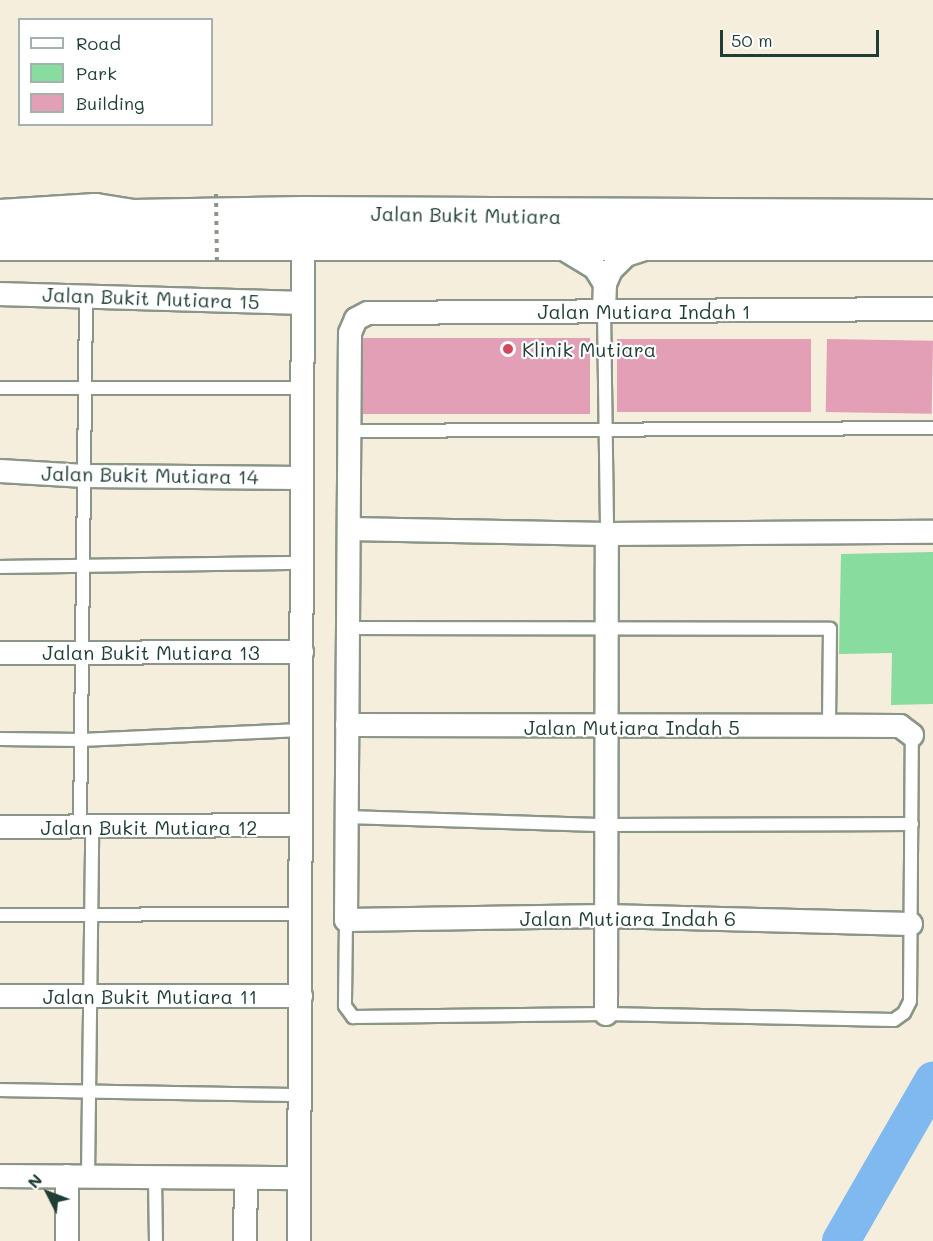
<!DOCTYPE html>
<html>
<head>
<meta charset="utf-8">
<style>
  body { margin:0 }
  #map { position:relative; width:933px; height:1241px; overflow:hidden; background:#f5eedc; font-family:Mali,sans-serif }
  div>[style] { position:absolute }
  .green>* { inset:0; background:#87dc9e }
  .river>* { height:38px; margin:-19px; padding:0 19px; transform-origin:19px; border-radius:19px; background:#80b8f0 }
  .building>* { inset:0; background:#e39fb6; transform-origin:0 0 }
  .roads { filter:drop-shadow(2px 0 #8a9688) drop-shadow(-2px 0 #8a9688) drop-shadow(0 2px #8a9688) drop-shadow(0 -2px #8a9688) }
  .lane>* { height:12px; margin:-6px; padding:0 6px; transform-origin:6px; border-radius:6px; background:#fff }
  .street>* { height:22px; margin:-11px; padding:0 11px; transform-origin:11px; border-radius:11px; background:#fff }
  .secondary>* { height:33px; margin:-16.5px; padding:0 16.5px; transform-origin:16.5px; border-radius:16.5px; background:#fff }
  .path-bridge>* { height:4px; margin-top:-2px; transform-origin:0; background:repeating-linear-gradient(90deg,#8a9688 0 4.5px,transparent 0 9px) }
  .dots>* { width:16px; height:16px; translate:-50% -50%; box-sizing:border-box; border:3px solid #fff; border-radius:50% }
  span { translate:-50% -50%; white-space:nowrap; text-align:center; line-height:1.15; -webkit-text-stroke:4.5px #fff; paint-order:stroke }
  .street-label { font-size:20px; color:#1f3d34 }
  .poi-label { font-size:20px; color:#1f3d34 }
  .left { translate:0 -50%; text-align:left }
  .legend { position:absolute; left:18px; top:18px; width:195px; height:108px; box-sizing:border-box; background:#fff; border:2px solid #a5b1ae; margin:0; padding:8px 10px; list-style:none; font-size:18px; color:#1f3d34 }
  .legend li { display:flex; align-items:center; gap:12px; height:30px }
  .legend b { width:30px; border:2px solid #a5b1ae }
  .north { position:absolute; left:18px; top:1163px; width:60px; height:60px; -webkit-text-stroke:4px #fff; paint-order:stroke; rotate:312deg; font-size:16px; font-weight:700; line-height:24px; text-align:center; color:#1f3d34 }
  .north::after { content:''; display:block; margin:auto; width:21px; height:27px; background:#1f3d34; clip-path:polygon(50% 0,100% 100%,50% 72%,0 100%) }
  .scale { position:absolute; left:720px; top:30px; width:159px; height:27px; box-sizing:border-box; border:3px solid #1f3d34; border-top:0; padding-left:8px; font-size:18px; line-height:21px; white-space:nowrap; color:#1f3d34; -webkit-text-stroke:4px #fff; paint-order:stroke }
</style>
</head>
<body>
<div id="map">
  <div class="green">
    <div style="clip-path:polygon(933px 552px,933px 704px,891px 705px,892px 653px,839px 654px,841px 554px)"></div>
  </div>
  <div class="river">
    <div style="left:841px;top:1241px;width:185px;rotate:-60.1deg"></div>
  </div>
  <div class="building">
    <div style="left:590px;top:338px;width:76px;height:227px;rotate:90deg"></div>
    <div style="left:617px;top:339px;width:194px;height:73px"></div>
    <div style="left:827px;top:339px;width:106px;height:73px;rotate:1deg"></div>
  </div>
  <div class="roads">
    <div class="lane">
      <div style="left:604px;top:311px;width:223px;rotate:89.2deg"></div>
      <div style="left:0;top:388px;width:300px"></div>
      <div style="left:350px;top:431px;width:583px;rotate:-0.29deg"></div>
      <div style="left:0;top:567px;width:300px;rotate:-0.8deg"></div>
      <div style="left:348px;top:628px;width:482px;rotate:0.1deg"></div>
      <div style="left:830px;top:629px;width:97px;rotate:90.6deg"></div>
      <div style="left:0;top:739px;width:81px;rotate:0.7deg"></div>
      <div style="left:81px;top:740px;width:220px;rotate:-2.6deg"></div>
      <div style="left:347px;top:817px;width:259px;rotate:1.8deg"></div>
      <div style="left:606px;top:825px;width:306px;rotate:-0.2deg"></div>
      <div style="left:80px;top:828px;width:532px;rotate:-89.35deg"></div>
      <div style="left:0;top:915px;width:301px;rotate:-0.2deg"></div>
      <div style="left:346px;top:920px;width:86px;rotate:90.7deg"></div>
      <div style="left:345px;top:1006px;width:14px;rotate:54deg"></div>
      <div style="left:353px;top:1017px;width:253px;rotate:-0.7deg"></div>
      <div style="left:606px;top:1014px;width:288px;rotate:1.2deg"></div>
      <div style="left:894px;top:1020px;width:12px;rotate:-35deg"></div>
      <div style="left:904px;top:1013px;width:13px;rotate:-63deg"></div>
      <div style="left:910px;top:1001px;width:266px;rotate:-89.6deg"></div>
      <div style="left:0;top:1090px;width:300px;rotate:1deg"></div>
      <div style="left:88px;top:1177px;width:349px;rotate:-89.3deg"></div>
      <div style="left:155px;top:1179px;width:62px;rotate:89.1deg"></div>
    </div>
    <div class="street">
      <div style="left:294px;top:233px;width:14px;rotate:51deg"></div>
      <div style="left:303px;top:244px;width:997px;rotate:90.23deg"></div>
      <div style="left:559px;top:246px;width:42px;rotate:31.4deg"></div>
      <div style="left:595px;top:268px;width:19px;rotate:58deg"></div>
      <div style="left:0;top:294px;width:302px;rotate:1.7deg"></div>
      <div style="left:604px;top:311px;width:27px;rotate:-88deg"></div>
      <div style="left:605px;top:284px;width:15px;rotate:-67deg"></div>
      <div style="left:611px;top:270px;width:21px;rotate:-45deg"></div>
      <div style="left:626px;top:255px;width:22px;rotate:-18deg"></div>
      <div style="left:0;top:471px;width:85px;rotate:3.4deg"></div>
      <div style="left:85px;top:476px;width:216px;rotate:0.5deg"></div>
      <div style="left:349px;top:529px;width:258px;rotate:1.1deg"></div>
      <div style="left:607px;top:534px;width:326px;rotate:-0.4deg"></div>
      <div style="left:0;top:653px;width:302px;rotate:-0.2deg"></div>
      <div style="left:347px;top:725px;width:553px;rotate:0.1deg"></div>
      <div style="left:900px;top:726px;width:15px;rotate:37deg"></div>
      <div style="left:0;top:827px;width:299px;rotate:-0.4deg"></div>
      <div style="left:911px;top:924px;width:305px;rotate:-178.5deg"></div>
      <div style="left:606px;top:916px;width:260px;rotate:179.1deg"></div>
      <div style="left:346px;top:920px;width:587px;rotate:-89.61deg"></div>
      <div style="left:350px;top:333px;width:15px;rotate:-67deg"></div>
      <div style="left:356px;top:319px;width:13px;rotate:-27deg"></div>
      <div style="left:368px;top:313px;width:565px;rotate:-0.41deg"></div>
      <div style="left:0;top:996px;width:301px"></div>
      <div style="left:606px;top:1014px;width:480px;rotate:-89.9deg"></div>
      <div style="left:0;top:1176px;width:299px;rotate:0.4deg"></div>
      <div style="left:67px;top:1241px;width:65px;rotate:-90deg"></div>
      <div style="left:245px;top:1241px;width:61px;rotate:-89.1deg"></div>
    </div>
    <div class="secondary">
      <div style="left:0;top:216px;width:95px;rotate:-3.6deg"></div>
      <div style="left:95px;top:210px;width:38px;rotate:9deg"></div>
      <div style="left:133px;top:216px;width:170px;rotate:-1deg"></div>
      <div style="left:303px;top:213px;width:630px;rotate:0.27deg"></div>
      <div style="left:0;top:243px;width:933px"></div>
    </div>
  </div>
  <div class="path-bridge">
    <div style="left:216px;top:194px;width:71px;rotate:89.2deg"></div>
  </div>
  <div class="dots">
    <div style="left:508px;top:349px;background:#d1495b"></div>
  </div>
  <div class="street-label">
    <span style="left:466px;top:215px;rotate:1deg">Jalan Bukit Mutiara</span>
    <span style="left:151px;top:298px;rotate:2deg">Jalan Bukit Mutiara 15</span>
    <span style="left:644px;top:311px">Jalan Mutiara Indah 1</span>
    <span style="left:150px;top:475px;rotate:1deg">Jalan Bukit Mutiara 14</span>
    <span style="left:151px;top:652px">Jalan Bukit Mutiara 13</span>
    <span style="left:632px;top:727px">Jalan Mutiara Indah 5</span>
    <span style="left:149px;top:827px">Jalan Bukit Mutiara 12</span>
    <span style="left:628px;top:918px">Jalan Mutiara Indah 6</span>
    <span style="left:150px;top:996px">Jalan Bukit Mutiara 11</span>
  </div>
  <div class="poi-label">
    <span class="left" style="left:522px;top:349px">Klinik Mutiara</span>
  </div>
  <ul class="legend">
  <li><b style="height:8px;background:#fff"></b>Road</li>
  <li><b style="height:16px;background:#87dc9e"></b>Park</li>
  <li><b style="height:16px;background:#e39fb6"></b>Building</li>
  </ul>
  <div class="north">N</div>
  <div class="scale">50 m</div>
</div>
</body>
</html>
